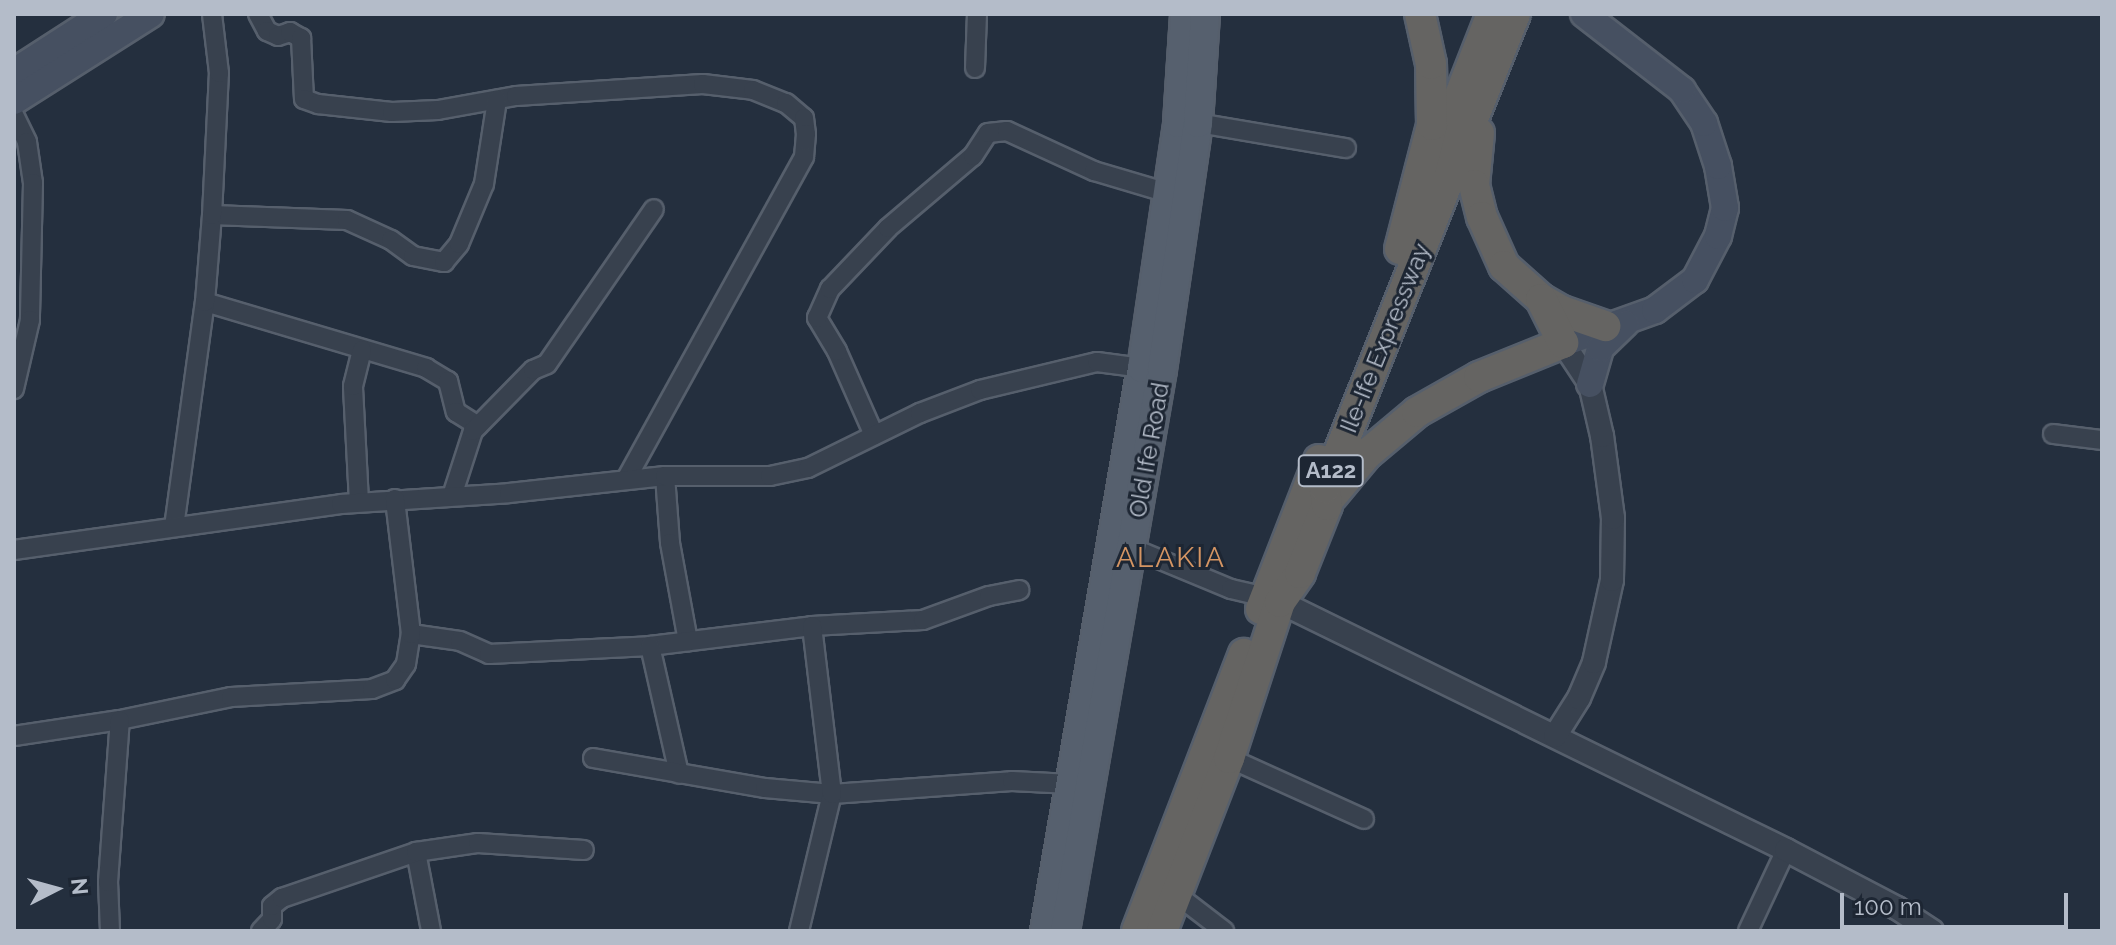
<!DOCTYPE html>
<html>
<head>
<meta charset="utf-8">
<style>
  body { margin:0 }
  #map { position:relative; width:2116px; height:945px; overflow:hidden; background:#242f3e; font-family:Raleway,sans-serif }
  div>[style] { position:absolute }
  .roads { filter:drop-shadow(2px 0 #565f6c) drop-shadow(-2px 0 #565f6c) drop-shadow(0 2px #565f6c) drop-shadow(0 -2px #565f6c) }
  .minor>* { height:18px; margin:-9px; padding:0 9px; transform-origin:9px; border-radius:9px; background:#38414e }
  .tertiary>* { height:22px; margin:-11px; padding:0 11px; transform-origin:11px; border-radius:11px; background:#38414e }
  .secondary>* { height:26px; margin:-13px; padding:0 13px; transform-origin:13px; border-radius:13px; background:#465061 }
  .primary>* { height:28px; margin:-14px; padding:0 14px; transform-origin:14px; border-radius:14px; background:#56606e }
  .trunk>* { height:30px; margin:-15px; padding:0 15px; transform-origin:15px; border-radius:15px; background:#656462 }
  span { translate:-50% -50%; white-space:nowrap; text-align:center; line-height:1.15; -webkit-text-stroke:6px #1d2633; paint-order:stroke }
  .shield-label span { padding:2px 6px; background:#1d2633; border:2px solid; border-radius:6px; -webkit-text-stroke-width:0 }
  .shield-label { font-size:22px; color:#b4bcc9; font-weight:700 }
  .street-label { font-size:24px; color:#b4bcc9 }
  .quarter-label { font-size:28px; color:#d59563; letter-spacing:2px }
  .frame { position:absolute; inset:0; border:16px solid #b4bcc9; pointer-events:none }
  .north { position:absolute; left:16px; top:849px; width:80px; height:80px; -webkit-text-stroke:6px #1d2633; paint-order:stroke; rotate:84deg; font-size:22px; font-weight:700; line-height:32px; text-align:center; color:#b4bcc9 }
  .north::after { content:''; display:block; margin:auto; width:28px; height:36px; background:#b4bcc9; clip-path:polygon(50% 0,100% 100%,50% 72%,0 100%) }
  .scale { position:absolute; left:1840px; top:893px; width:228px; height:36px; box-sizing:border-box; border:4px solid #b4bcc9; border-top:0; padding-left:10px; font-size:24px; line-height:28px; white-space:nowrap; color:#b4bcc9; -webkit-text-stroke:6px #1d2633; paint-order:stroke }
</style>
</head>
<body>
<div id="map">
  <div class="roads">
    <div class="minor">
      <div style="left:258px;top:14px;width:19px;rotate:62deg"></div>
      <div style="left:267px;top:31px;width:12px;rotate:24deg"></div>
      <div style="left:278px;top:36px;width:13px;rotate:-18deg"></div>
      <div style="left:290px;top:32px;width:13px;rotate:29deg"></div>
      <div style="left:301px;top:38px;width:61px;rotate:87.2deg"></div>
      <div style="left:304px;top:99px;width:15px;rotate:20deg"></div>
      <div style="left:318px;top:104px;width:74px;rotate:6.2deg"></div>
      <div style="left:392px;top:112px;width:46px;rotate:-2.5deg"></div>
      <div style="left:438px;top:110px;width:79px;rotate:-10.2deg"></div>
      <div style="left:516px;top:96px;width:187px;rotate:-3.7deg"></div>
      <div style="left:703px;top:84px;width:50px;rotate:6.8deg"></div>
      <div style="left:753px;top:90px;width:35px;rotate:22deg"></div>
      <div style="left:786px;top:103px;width:23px;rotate:40deg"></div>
      <div style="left:804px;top:118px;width:16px;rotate:83deg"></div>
      <div style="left:806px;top:134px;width:23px;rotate:95deg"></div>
      <div style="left:804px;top:157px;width:368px;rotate:118.9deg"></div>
      <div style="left:975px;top:68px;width:54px;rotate:-87.9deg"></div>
      <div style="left:14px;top:115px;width:30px;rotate:64deg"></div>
      <div style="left:27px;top:142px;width:41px;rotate:81.7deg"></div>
      <div style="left:33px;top:183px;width:137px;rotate:91.3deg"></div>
      <div style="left:30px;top:320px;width:71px;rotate:103.1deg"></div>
      <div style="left:1198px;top:123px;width:150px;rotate:9.6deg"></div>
      <div style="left:212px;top:215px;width:135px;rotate:2.1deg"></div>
      <div style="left:347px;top:220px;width:48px;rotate:24.4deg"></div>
      <div style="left:391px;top:240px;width:27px;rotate:36deg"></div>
      <div style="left:413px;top:256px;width:32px;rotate:11deg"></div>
      <div style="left:444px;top:262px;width:23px;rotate:-50deg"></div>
      <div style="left:459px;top:244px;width:65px;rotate:-67.4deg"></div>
      <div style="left:484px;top:184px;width:85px;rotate:-81.2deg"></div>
      <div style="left:205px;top:302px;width:231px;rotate:16.6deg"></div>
      <div style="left:426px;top:368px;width:26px;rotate:31deg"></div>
      <div style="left:448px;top:381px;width:32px;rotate:76deg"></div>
      <div style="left:456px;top:412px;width:26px;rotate:32deg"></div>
      <div style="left:2053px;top:434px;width:49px;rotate:7deg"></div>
      <div style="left:874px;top:435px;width:92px;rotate:-113.8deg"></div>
      <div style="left:837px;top:351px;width:39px;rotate:-121deg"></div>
      <div style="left:817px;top:318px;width:32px;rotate:-66deg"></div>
      <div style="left:830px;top:289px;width:84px;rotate:-46.4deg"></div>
      <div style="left:888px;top:228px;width:111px;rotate:-40.3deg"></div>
      <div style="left:973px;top:156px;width:27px;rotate:-57deg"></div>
      <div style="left:988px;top:133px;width:19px;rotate:-6deg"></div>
      <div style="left:1007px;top:131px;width:96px;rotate:24.7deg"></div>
      <div style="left:1094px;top:171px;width:77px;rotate:16.6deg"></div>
      <div style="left:665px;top:476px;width:67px;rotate:85.7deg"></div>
      <div style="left:670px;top:543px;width:100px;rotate:79.6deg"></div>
      <div style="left:452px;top:496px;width:68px;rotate:-72.1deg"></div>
      <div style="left:473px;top:431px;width:86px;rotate:-45.5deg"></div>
      <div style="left:533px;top:370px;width:15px;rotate:-23deg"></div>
      <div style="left:547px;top:364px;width:188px;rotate:-55.4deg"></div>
      <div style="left:359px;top:502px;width:116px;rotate:-93deg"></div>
      <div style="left:353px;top:386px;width:37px;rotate:-76deg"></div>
      <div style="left:174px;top:527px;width:227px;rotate:-82.2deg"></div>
      <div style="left:205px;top:302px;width:87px;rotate:-85.4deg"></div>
      <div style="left:212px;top:215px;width:142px;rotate:-87.2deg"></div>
      <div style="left:219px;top:73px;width:59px;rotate:-96.8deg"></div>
      <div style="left:1132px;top:548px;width:107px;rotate:22.5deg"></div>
      <div style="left:1231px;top:589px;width:35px;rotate:13deg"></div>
      <div style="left:14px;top:550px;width:330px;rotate:-8deg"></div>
      <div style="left:341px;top:504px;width:168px;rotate:-3.7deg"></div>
      <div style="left:509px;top:493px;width:157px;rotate:-6.2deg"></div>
      <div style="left:665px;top:476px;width:105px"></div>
      <div style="left:770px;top:476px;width:39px;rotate:-12deg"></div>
      <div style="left:808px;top:468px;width:125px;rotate:-26.2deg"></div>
      <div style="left:920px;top:413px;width:64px;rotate:-21deg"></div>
      <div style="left:980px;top:390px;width:120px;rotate:-13.5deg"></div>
      <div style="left:1097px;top:362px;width:45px;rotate:7.6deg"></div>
      <div style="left:411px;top:634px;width:49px;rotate:8.1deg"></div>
      <div style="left:460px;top:641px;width:32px;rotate:24deg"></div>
      <div style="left:489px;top:654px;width:161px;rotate:-2.8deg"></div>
      <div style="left:650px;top:646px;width:163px;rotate:-7deg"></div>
      <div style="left:812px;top:626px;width:111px;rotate:-3.1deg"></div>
      <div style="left:923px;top:620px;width:70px;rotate:-20deg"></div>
      <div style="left:989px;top:596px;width:31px;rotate:-11deg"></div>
      <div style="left:650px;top:646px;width:131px;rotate:77.2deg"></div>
      <div style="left:14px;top:736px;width:107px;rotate:-8.6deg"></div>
      <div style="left:120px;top:720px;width:113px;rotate:-11.7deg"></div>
      <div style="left:231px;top:697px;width:141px;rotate:-3.2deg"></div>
      <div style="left:372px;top:689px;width:25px;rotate:-21deg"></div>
      <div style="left:395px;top:680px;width:19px;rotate:-55deg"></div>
      <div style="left:406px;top:664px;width:30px;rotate:-81deg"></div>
      <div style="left:411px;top:634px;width:136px;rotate:-96.8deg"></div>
      <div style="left:593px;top:758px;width:175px;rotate:9.9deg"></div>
      <div style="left:765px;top:788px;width:67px;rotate:5.1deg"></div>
      <div style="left:832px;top:794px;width:180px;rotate:-4.1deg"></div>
      <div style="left:1012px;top:781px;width:59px;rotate:2.9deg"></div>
      <div style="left:1229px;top:758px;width:148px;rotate:24.3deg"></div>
      <div style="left:416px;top:852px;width:80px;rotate:79.2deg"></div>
      <div style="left:1176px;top:894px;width:61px;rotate:37.6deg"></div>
      <div style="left:110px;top:931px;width:49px;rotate:-92.3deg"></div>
      <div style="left:108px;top:882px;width:162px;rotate:-85.8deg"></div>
      <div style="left:261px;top:931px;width:16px;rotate:-47deg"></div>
      <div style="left:272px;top:919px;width:13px;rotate:-90deg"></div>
      <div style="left:272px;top:906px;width:13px;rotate:-39deg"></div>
      <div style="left:282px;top:898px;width:142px;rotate:-18.9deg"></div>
      <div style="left:416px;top:852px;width:63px;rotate:-8.3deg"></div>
      <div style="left:478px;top:843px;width:106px;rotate:3.8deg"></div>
      <div style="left:799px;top:931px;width:141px;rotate:-76.5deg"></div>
      <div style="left:832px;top:794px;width:169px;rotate:-96.8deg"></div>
      <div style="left:1748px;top:931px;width:89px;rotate:-64.9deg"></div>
    </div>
    <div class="tertiary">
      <div style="left:1280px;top:602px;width:564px;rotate:26.11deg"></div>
      <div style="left:1786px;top:850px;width:125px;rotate:27.6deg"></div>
      <div style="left:1897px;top:908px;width:42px;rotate:33.3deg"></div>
      <div style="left:1555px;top:736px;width:45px;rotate:-57.7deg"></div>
      <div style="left:1579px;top:698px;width:39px;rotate:-67deg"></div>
      <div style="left:1594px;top:662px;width:84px;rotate:-77.6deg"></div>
      <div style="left:1612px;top:580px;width:62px;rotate:-89.1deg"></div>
      <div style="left:1613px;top:518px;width:83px;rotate:-97.6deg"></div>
      <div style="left:1602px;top:436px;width:53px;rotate:-103deg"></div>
      <div style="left:1590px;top:384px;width:49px;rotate:-123.4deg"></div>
    </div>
    <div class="secondary">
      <div style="left:14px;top:72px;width:107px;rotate:-32.8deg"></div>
      <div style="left:14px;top:101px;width:162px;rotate:-32.4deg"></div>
      <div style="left:1563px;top:343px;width:98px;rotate:-19.7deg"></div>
      <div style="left:1655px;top:310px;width:50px;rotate:-36.9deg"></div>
      <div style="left:1695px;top:280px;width:50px;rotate:-62.4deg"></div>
      <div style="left:1718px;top:236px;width:29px;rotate:-76deg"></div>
      <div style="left:1725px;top:208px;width:43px;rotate:-99.5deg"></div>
      <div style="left:1718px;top:166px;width:45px;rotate:-108deg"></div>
      <div style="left:1704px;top:123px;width:40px;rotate:-124deg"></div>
      <div style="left:1682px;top:90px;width:124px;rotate:-142.2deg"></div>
      <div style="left:1590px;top:384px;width:37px;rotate:-74deg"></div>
      <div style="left:1600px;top:348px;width:35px;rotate:-44deg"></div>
    </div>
    <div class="primary">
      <div style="left:1045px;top:931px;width:571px;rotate:-80.22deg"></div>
      <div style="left:1142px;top:368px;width:248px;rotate:-81.6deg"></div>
      <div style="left:1178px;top:123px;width:109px;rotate:-86.3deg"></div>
      <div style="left:1065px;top:931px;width:569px;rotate:-80.19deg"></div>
      <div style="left:1162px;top:370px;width:250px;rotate:-81.7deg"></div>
      <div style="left:1198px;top:123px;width:109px;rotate:-86.3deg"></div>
    </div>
    <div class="trunk">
      <div style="left:1479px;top:133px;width:52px;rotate:95.5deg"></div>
      <div style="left:1474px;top:185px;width:33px;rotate:76deg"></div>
      <div style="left:1482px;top:217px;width:54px;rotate:65.8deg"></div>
      <div style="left:1504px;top:266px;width:50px;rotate:41.7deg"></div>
      <div style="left:1541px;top:299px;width:24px;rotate:30deg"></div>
      <div style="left:1562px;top:311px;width:46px;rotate:19.2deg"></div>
      <div style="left:1434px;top:161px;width:158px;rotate:-68.5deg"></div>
      <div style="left:1400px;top:249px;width:128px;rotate:-75.5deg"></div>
      <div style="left:1432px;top:125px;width:61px;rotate:-90.9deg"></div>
      <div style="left:1431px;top:64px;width:51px;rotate:-102.4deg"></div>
      <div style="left:1332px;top:496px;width:55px;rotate:-50.2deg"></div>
      <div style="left:1367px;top:454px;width:65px;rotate:-40deg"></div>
      <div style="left:1417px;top:412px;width:71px;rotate:-29.4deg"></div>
      <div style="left:1479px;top:377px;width:91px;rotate:-22deg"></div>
      <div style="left:1563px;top:343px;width:49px;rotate:-116.6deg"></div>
      <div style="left:1261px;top:609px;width:160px;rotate:-68.7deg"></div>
      <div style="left:1137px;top:931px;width:297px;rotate:-68.9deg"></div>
      <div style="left:1162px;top:931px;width:186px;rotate:-68.8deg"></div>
      <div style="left:1229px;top:758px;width:164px;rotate:-71.9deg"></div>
      <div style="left:1280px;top:602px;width:35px;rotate:-55deg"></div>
      <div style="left:1300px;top:573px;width:73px;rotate:-68.3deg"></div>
      <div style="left:1327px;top:505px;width:17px;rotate:-97deg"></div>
      <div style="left:1325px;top:488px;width:511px;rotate:-68.16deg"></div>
    </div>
  </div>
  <div class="shield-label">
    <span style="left:1331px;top:471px">A122</span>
  </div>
  <div class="street-label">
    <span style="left:1385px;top:338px;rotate:-68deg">Ile-Ife Expressway</span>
    <span style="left:1149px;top:450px;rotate:-80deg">Old Ife Road</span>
  </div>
  <div class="quarter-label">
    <span style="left:1171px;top:558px">ALAKIA</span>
  </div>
  <div class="frame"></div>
  <div class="north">N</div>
  <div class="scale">100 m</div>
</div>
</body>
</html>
